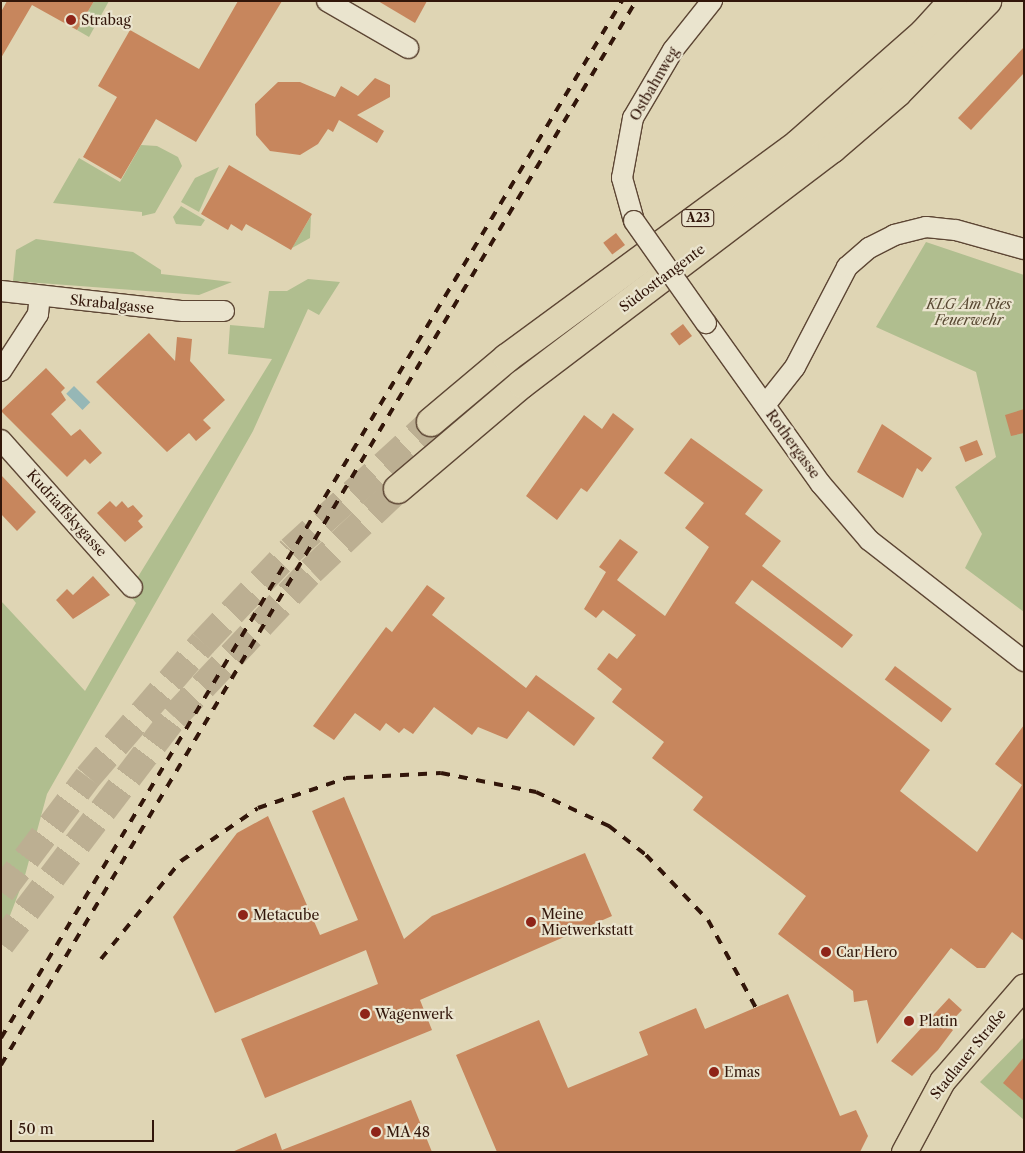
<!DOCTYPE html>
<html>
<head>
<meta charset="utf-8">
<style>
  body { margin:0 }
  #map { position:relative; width:1025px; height:1153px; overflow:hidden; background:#dfd5b4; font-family:"Libre Caslon Text",serif }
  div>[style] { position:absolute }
  .green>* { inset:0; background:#b0be8f }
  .water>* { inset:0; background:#96b7b6; transform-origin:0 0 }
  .building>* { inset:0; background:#c7865d; transform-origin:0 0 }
  .highway-tunnel>* { height:28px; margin-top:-14px; transform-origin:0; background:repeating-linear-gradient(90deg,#bcaf92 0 28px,transparent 0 42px) }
  .roads { filter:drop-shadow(1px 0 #5d4634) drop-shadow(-1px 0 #5d4634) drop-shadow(0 1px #5d4634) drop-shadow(0 -1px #5d4634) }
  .minor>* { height:20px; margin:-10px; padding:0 10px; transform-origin:10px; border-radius:10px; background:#eae4ce }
  .major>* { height:25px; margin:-12.5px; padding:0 12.5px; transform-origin:12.5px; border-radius:12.5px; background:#dfd5b4 }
  .highway>* { height:28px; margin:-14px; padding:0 14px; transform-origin:14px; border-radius:14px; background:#dfd5b4 }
  .rail>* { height:4px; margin-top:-2px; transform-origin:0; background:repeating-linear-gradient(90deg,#32160a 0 9px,transparent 0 18px) }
  .bridges { filter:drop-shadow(1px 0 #5d4634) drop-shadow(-1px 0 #5d4634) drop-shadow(0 1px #5d4634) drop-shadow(0 -1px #5d4634) }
  .minor-bridge>* { height:20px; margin:-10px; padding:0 10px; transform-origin:10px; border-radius:10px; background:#eae4ce }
  .dots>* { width:14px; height:14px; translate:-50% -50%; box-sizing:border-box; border:2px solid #eae4ce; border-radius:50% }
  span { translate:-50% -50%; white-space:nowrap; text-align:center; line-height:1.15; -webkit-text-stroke:4.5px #eae4ce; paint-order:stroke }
  .shield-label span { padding:1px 4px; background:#eae4ce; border:1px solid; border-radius:4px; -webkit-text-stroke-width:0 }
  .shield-label { font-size:12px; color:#32160a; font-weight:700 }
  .poi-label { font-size:14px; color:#32160a }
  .left { translate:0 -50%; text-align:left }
  .street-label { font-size:14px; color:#32160a }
  .park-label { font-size:14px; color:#584832; font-style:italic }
  .frame { position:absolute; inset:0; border:2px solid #32160a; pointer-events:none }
  .scale { position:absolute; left:10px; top:1120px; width:144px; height:22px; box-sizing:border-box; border:2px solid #32160a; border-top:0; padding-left:6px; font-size:15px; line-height:18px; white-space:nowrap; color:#32160a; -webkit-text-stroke:4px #eae4ce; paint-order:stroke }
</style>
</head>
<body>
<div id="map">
  <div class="green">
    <div style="clip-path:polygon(94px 1px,109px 1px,89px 37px,77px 30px)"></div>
    <div style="clip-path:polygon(141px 145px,157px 146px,178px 157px,182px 166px,155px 213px,142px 216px,142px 212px,53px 203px,79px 158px,120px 182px)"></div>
    <div style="clip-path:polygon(219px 167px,199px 212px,181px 202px,195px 178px)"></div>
    <div style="clip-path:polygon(181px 206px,205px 220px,201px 226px,176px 224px,173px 217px)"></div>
    <div style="clip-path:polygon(311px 216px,310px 238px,292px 248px)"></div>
    <div style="clip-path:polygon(36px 239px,133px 252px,161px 270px,161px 274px,232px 282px,199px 295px,13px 281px,16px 250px)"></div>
    <div style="clip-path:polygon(926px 242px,1024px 275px,1024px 612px,965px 568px,982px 534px,955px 487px,996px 457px,976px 372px,876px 327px)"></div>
    <div style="clip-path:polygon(308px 279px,340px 282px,319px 315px,308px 309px,253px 431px,47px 794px,24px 879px,1px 939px,1px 601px,85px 691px,136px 603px,128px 593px,272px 359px,228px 354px,230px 325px,264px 328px,269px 291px,287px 291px)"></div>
    <div style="clip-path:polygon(1024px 1037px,1024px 1120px,980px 1082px)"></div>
  </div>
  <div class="water">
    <div style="left:74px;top:386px;width:23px;height:11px;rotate:45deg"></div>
  </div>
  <div class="building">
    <div style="clip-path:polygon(7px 1px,94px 1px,77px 30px,32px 5px,1px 58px,1px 12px)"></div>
    <div style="clip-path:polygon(238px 1px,282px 1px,196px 142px,156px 119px,121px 179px,83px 157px,117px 97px,98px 86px,130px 30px,199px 69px)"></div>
    <div style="clip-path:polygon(378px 1px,427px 1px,415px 23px)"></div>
    <div style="clip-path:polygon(1024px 47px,1024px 73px,971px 130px,958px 118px)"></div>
    <div style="clip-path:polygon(375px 78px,390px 85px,390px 97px,357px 115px,384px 131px,377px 143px,339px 120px,333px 132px,328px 129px,318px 144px,300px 155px,270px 151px,256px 135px,255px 104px,278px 82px,300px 82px,335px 97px,341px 86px,358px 96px)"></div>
    <div style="clip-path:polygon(229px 165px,312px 214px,291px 250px,246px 224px,242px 231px,231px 224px,228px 230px,201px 214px)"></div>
    <div style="left:616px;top:233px;width:15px;height:16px;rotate:53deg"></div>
    <div style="left:683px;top:324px;width:15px;height:16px;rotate:53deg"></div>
    <div style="clip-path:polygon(149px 333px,175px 361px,177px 337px,192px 339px,190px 361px,225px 400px,203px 420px,211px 428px,196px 441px,189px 433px,167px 452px,96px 382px)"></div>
    <div style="clip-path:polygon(46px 368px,65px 388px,61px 392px,66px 400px,51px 414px,71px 436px,80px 429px,102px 453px,90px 464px,85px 459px,67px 477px,1px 411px)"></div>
    <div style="clip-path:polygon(1024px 409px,1024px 433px,1011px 436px,1005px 415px)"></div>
    <div style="clip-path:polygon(613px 413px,634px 429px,587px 492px,581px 488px,557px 520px,526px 496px,584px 415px,602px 429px)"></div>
    <div style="clip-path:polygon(882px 424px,932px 458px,922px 472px,917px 468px,903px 498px,857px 472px)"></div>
    <div style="clip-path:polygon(691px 438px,763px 490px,745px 514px,781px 541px,762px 566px,853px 635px,842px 648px,752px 580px,735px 603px,930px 750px,900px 791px,977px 852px,1022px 785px,995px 764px,1024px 725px,1024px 941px,1012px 932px,985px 968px,977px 968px,951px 948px,877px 1044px,867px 1000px,854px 1002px,853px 991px,778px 934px,806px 896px,693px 810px,703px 797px,652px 758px,664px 742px,612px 702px,622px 689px,597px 669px,609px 653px,617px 659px,636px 635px,603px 610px,596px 618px,584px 609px,606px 572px,599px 567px,620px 539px,638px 552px,617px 580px,665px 616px,709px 547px,685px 528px,704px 503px,664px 473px)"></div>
    <div style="left:977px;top:440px;width:16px;height:19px;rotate:68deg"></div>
    <div style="clip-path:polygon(1px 475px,36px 512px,17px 531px,1px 514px)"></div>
    <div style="clip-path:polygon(110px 501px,116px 507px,122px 501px,128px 508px,133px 505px,143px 516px,138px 521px,143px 527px,125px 542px,97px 513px)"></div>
    <div style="clip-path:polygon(93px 576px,110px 595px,73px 619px,56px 600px,67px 589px,73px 595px)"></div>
    <div style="clip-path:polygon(427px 585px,445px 598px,432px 615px,526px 688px,536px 675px,595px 718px,574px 746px,528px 711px,507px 739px,478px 727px,472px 735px,434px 707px,413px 734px,404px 728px,399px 733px,386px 723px,380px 731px,355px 713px,334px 740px,313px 726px,386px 627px,392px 632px)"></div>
    <div style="left:895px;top:666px;width:71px;height:17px;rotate:37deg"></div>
    <div style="clip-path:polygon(344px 797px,404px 939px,432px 916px,585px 853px,612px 916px,420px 1000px,432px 1030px,265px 1098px,241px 1039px,378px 984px,366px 950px,215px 1013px,173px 917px,237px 833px,268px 816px,320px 935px,358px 920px,312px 811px)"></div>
    <div style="clip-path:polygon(788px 994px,840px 1116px,856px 1110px,868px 1136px,860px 1152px,497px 1152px,456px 1055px,539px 1020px,568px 1088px,648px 1055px,639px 1032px,696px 1008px,705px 1029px)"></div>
    <div style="clip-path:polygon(949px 998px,962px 1010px,947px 1026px,953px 1030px,938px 1050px,912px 1076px,891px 1061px)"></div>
    <div style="clip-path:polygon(1024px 1057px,1024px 1101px,1003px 1083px)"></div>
    <div style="clip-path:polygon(411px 1100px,432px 1152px,232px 1152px,276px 1133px,282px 1150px)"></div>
  </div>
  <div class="highway-tunnel">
    <div style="left:1px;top:892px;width:144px;rotate:-52.9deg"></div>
    <div style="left:88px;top:777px;width:177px;rotate:-49.4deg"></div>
    <div style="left:203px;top:643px;width:128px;rotate:-46.6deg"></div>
    <div style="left:291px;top:550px;width:190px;rotate:-42.4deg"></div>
    <div style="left:1px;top:944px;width:285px;rotate:-52.7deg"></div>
    <div style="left:174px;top:717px;width:200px;rotate:-46.8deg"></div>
    <div style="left:311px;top:571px;width:120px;rotate:-43.3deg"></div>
  </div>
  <div class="roads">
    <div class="minor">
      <div style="left:327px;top:1px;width:94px;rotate:30.1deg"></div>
      <div style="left:634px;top:221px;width:45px;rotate:-105.6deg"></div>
      <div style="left:622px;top:178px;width:61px;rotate:-79.6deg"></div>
      <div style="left:633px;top:118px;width:79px;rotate:-59.5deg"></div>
      <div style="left:673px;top:50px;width:63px;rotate:-51.5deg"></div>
      <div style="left:1px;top:291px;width:183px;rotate:6.3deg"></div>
      <div style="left:183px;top:311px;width:41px"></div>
      <div style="left:706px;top:323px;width:198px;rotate:54.5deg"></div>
      <div style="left:821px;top:484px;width:74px;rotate:49.4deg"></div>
      <div style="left:869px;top:540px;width:197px;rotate:38deg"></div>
      <div style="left:1px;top:371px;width:68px;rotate:-57deg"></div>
      <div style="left:38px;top:314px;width:18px;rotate:-84deg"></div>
      <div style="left:765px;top:405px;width:48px;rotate:-51.7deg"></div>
      <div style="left:795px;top:367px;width:113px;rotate:-62.5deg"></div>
      <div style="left:847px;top:267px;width:29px;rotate:-41deg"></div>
      <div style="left:869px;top:248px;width:28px;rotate:-27deg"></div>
      <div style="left:894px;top:235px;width:33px;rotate:-14deg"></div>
      <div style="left:926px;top:227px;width:30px;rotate:6deg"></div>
      <div style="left:956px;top:230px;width:71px;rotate:15.6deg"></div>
      <div style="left:1px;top:440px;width:197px;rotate:48.3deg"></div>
    </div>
    <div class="major">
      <div style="left:904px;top:1152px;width:81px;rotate:-61.8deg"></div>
      <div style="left:942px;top:1081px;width:125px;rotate:-49.2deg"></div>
    </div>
    <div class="highway">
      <div style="left:431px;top:422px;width:99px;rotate:-40.1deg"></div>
      <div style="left:507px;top:358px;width:361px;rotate:-36.3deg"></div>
      <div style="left:798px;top:144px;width:168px;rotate:-41.4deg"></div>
      <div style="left:924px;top:33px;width:43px;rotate:-47.8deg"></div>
      <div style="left:398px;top:489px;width:162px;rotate:-40.3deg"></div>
      <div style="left:522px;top:384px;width:389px;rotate:-37.2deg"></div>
      <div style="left:832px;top:149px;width:86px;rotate:-40.7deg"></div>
      <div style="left:897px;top:93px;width:129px;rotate:-45.6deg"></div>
    </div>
  </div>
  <div class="rail">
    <div style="left:101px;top:959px;width:127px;rotate:-50.8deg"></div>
    <div style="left:181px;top:861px;width:93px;rotate:-34.5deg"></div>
    <div style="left:258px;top:808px;width:93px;rotate:-18.8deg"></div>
    <div style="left:346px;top:778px;width:95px;rotate:-3deg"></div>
    <div style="left:441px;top:773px;width:97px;rotate:11.3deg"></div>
    <div style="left:536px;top:792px;width:81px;rotate:25deg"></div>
    <div style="left:609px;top:826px;width:47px;rotate:38.1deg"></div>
    <div style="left:646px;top:855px;width:90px;rotate:46.4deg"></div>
    <div style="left:708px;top:920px;width:100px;rotate:61.4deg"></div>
    <div style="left:1px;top:1038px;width:1209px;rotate:-59.09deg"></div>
    <div style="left:1px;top:1065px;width:1239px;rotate:-59.17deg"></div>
  </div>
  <div class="bridges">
    <div class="minor-bridge">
      <div style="left:634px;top:221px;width:125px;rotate:54.8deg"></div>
    </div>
  </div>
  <div class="dots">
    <div style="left:71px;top:20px;background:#8f2418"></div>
    <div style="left:243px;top:915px;background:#8f2418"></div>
    <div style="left:531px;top:922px;background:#8f2418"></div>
    <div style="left:826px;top:952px;background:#8f2418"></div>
    <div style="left:365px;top:1014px;background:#8f2418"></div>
    <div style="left:909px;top:1021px;background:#8f2418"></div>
    <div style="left:714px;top:1072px;background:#8f2418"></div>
    <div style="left:376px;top:1132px;background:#8f2418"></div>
  </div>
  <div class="shield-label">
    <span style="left:698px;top:218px">A23</span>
  </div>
  <div class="poi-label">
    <span class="left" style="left:81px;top:20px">Strabag</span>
    <span class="left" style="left:541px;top:922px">Meine<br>Mietwerkstatt</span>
    <span class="left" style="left:253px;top:915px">Metacube</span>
    <span class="left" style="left:836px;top:952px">Car Hero</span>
    <span class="left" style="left:375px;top:1014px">Wagenwerk</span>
    <span class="left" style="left:919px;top:1021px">Platin</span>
    <span class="left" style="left:724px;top:1072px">Emas</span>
    <span class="left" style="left:386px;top:1132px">MA 48</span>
  </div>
  <div class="street-label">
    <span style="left:654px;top:84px;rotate:-60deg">Ostbahnweg</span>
    <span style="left:662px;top:278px;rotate:-37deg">Südosttangente</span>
    <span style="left:112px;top:304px;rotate:6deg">Skrabalgasse</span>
    <span style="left:793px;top:444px;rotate:54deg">Rothergasse</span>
    <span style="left:67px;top:513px;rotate:48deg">Kudriaffskygasse</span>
    <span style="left:968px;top:1054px;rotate:-51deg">Stadlauer Straße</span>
  </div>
  <div class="park-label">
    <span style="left:969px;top:312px">KLG Am Ries<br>Feuerwehr</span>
  </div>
  <div class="frame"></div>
  <div class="scale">50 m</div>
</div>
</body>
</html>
